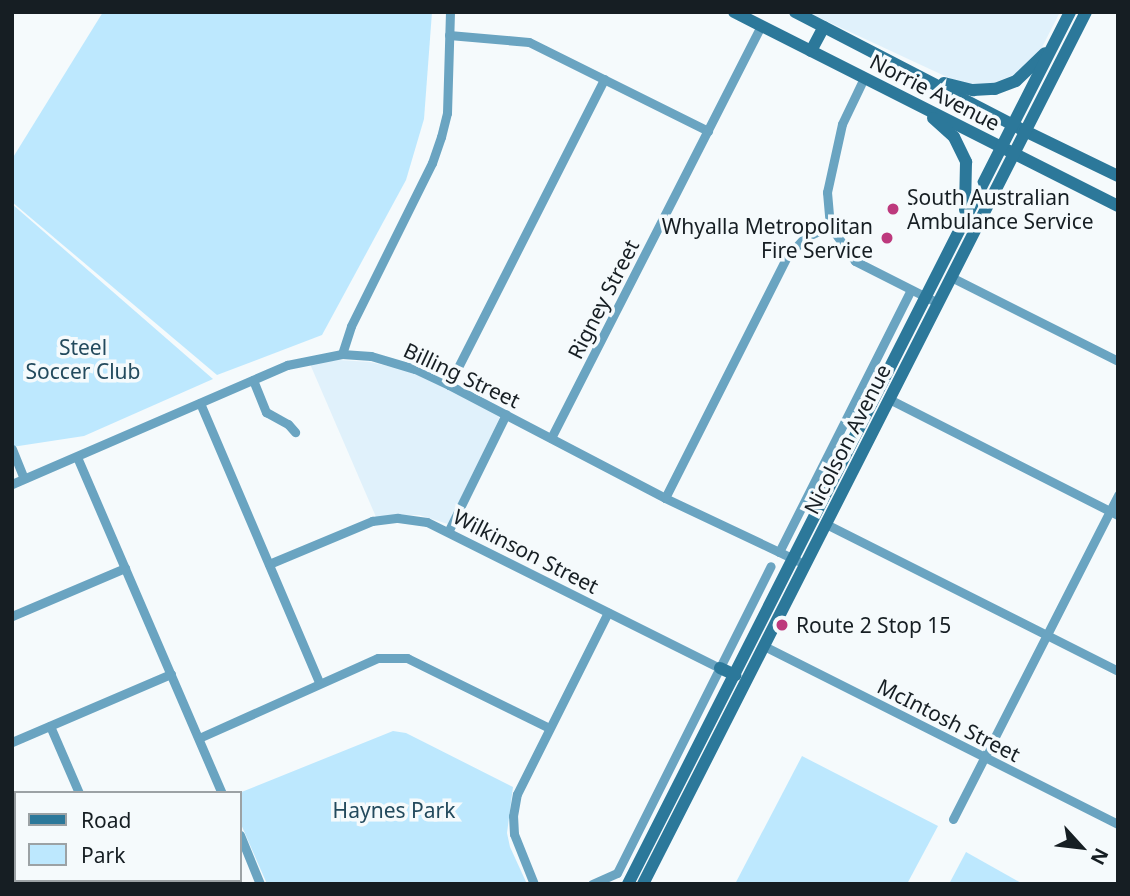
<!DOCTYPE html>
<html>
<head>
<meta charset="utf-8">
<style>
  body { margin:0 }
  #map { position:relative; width:1130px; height:896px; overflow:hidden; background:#f5fafc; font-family:"Noto Sans",sans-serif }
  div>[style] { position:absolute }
  .built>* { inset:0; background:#e0f1fb }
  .green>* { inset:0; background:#bde8fe }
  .street>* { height:9px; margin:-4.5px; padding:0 4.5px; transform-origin:4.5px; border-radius:4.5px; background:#6aa4c1 }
  .secondary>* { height:12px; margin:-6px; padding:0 6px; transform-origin:6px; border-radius:6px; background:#2c789a }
  .dots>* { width:19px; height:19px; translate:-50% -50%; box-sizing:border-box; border:4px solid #f5fafc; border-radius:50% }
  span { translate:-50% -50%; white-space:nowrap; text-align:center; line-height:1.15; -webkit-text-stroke:7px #f5fafc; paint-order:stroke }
  .street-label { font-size:21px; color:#161e23 }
  .poi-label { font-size:21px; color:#161e23 }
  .left { translate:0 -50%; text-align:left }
  .right { translate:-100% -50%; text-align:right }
  .park-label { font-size:21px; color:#234a5d }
  .frame { position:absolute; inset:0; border:14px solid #161e23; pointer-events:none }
  .legend { position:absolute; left:14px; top:791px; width:228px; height:91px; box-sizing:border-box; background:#f5fafc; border:2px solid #9ca2a5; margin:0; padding:9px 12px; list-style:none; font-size:21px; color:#161e23 }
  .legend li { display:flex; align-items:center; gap:14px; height:35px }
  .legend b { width:35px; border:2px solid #9ca2a5 }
  .north { position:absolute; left:1046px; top:812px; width:70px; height:70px; -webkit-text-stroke:5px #f5fafc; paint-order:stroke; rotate:117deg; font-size:19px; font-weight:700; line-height:28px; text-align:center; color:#161e23 }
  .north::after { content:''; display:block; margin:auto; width:24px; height:32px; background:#161e23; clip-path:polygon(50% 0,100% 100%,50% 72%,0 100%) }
</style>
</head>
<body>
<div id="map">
  <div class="built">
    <div style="clip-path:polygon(807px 12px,1060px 12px,1037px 57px,1023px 71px,989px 85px,962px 84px)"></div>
    <div style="clip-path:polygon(339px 360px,370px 362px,414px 372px,502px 413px,448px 524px,419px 515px,376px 517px,310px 364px)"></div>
  </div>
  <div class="green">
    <div style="clip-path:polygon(103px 12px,432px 12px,424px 119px,406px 180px,322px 335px,217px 375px,12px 202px,12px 159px)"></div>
    <div style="clip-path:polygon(12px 204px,213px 379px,84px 436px,12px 447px)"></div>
    <div style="clip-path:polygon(393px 731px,406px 733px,513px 787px,507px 833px,510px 847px,527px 884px,267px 884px,240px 822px,239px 793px)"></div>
    <div style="clip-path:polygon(802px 756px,938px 826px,907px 884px,735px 884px)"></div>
    <div style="clip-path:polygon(966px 852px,1023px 884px,949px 884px)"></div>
  </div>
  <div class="street">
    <div style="left:449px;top:35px;width:80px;rotate:5deg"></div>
    <div style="left:529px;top:42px;width:200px;rotate:26.4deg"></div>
    <div style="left:864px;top:78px;width:51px;rotate:115.6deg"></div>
    <div style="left:842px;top:124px;width:70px;rotate:102.4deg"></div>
    <div style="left:827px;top:192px;width:34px;rotate:85deg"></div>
    <div style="left:830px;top:226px;width:43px;rotate:54.5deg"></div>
    <div style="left:855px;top:261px;width:93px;rotate:26.8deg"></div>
    <div style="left:951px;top:277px;width:187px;rotate:26.7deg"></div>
    <div style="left:342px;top:354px;width:29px;rotate:-72deg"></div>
    <div style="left:351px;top:326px;width:182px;rotate:-63.6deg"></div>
    <div style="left:432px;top:163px;width:28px;rotate:-71deg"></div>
    <div style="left:441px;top:137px;width:25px;rotate:-76deg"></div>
    <div style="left:447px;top:113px;width:101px;rotate:-88.3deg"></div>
    <div style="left:253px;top:380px;width:35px;rotate:68deg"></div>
    <div style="left:266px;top:412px;width:25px;rotate:29deg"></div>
    <div style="left:288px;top:424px;width:11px;rotate:49deg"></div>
    <div style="left:449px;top:385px;width:343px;rotate:-63.1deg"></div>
    <div style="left:889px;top:399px;width:257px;rotate:26.9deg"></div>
    <div style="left:200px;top:403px;width:303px;rotate:66.9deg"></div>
    <div style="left:551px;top:438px;width:462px;rotate:-63deg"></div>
    <div style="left:12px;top:449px;width:31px;rotate:68deg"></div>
    <div style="left:77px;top:457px;width:366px;rotate:66.7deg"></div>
    <div style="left:12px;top:484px;width:300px;rotate:-23.4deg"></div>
    <div style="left:287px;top:365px;width:56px;rotate:-11.3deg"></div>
    <div style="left:342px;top:354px;width:29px;rotate:4deg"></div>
    <div style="left:371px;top:356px;width:46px;rotate:16.5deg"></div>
    <div style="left:415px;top:369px;width:38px;rotate:25deg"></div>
    <div style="left:449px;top:385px;width:244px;rotate:27.6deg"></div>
    <div style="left:665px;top:498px;width:147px;rotate:25.3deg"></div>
    <div style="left:665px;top:498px;width:270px;rotate:-63.2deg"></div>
    <div style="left:787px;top:257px;width:25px;rotate:-48deg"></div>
    <div style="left:804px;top:238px;width:29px;rotate:-25deg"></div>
    <div style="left:826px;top:524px;width:327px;rotate:26.7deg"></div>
    <div style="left:449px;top:530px;width:129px;rotate:-63.8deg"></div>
    <div style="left:779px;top:552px;width:293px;rotate:-63.3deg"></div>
    <div style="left:269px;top:564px;width:112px;rotate:-22.7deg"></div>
    <div style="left:372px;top:521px;width:26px;rotate:-7deg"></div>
    <div style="left:398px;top:518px;width:29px;rotate:8deg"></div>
    <div style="left:427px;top:522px;width:327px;rotate:26.5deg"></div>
    <div style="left:12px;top:616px;width:123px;rotate:-23deg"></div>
    <div style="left:764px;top:646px;width:396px;rotate:26.7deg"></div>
    <div style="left:50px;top:726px;width:73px;rotate:66.6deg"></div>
    <div style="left:199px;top:738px;width:196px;rotate:-24.1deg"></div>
    <div style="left:378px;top:658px;width:29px"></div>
    <div style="left:407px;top:658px;width:158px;rotate:26.2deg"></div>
    <div style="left:12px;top:742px;width:173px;rotate:-23.2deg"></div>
    <div style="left:953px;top:819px;width:364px;rotate:-63deg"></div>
    <div style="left:240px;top:835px;width:53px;rotate:67.8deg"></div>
    <div style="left:74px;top:884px;width:4px;rotate:-76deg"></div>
    <div style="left:534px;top:884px;width:54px;rotate:-111.8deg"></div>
    <div style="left:514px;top:834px;width:18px;rotate:-93deg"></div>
    <div style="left:513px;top:816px;width:22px;rotate:-80deg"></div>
    <div style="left:517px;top:794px;width:203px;rotate:-63.4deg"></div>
    <div style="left:592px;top:884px;width:27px;rotate:-24deg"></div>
    <div style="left:617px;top:873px;width:343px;rotate:-63.4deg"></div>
  </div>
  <div class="secondary">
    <div style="left:734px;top:12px;width:430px;rotate:26.8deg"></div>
    <div style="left:795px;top:12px;width:259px;rotate:27.4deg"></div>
    <div style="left:1025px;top:131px;width:103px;rotate:25.8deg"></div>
    <div style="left:811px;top:51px;width:27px;rotate:-62deg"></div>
    <div style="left:944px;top:83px;width:30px;rotate:14deg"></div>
    <div style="left:973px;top:90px;width:22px;rotate:-3deg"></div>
    <div style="left:995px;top:89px;width:22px;rotate:-21deg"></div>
    <div style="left:1016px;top:81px;width:40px;rotate:-44deg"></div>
    <div style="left:933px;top:118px;width:28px;rotate:42deg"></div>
    <div style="left:954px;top:137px;width:28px;rotate:64deg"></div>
    <div style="left:966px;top:162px;width:48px;rotate:91.2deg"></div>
    <div style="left:720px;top:668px;width:17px;rotate:25deg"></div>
    <div style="left:628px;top:884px;width:978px;rotate:-63.12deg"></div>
    <div style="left:643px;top:884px;width:978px;rotate:-63.07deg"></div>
  </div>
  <div class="dots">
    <div style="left:893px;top:209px;background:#bd397d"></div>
    <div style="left:887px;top:238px;background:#bd397d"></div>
    <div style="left:782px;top:625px;background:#bd397d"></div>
  </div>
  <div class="street-label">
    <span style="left:935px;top:92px;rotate:27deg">Norrie Avenue</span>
    <span style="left:603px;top:299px;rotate:-63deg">Rigney Street</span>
    <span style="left:462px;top:375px;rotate:25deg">Billing Street</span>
    <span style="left:847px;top:439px;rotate:-63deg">Nicolson Avenue</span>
    <span style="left:526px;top:551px;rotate:27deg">Wilkinson Street</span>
    <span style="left:949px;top:720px;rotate:27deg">McIntosh Street</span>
  </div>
  <div class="poi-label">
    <span class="left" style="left:907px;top:209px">South Australian<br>Ambulance Service</span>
    <span class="right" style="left:873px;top:238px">Whyalla Metropolitan<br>Fire Service</span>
    <span class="left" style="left:796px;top:625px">Route 2 Stop 15</span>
  </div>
  <div class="park-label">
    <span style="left:83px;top:359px">Steel<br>Soccer Club</span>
    <span style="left:394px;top:810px">Haynes Park</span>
  </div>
  <div class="frame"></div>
  <ul class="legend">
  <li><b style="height:9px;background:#2c789a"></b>Road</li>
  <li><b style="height:19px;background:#bde8fe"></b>Park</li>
  </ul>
  <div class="north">N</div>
</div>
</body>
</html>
